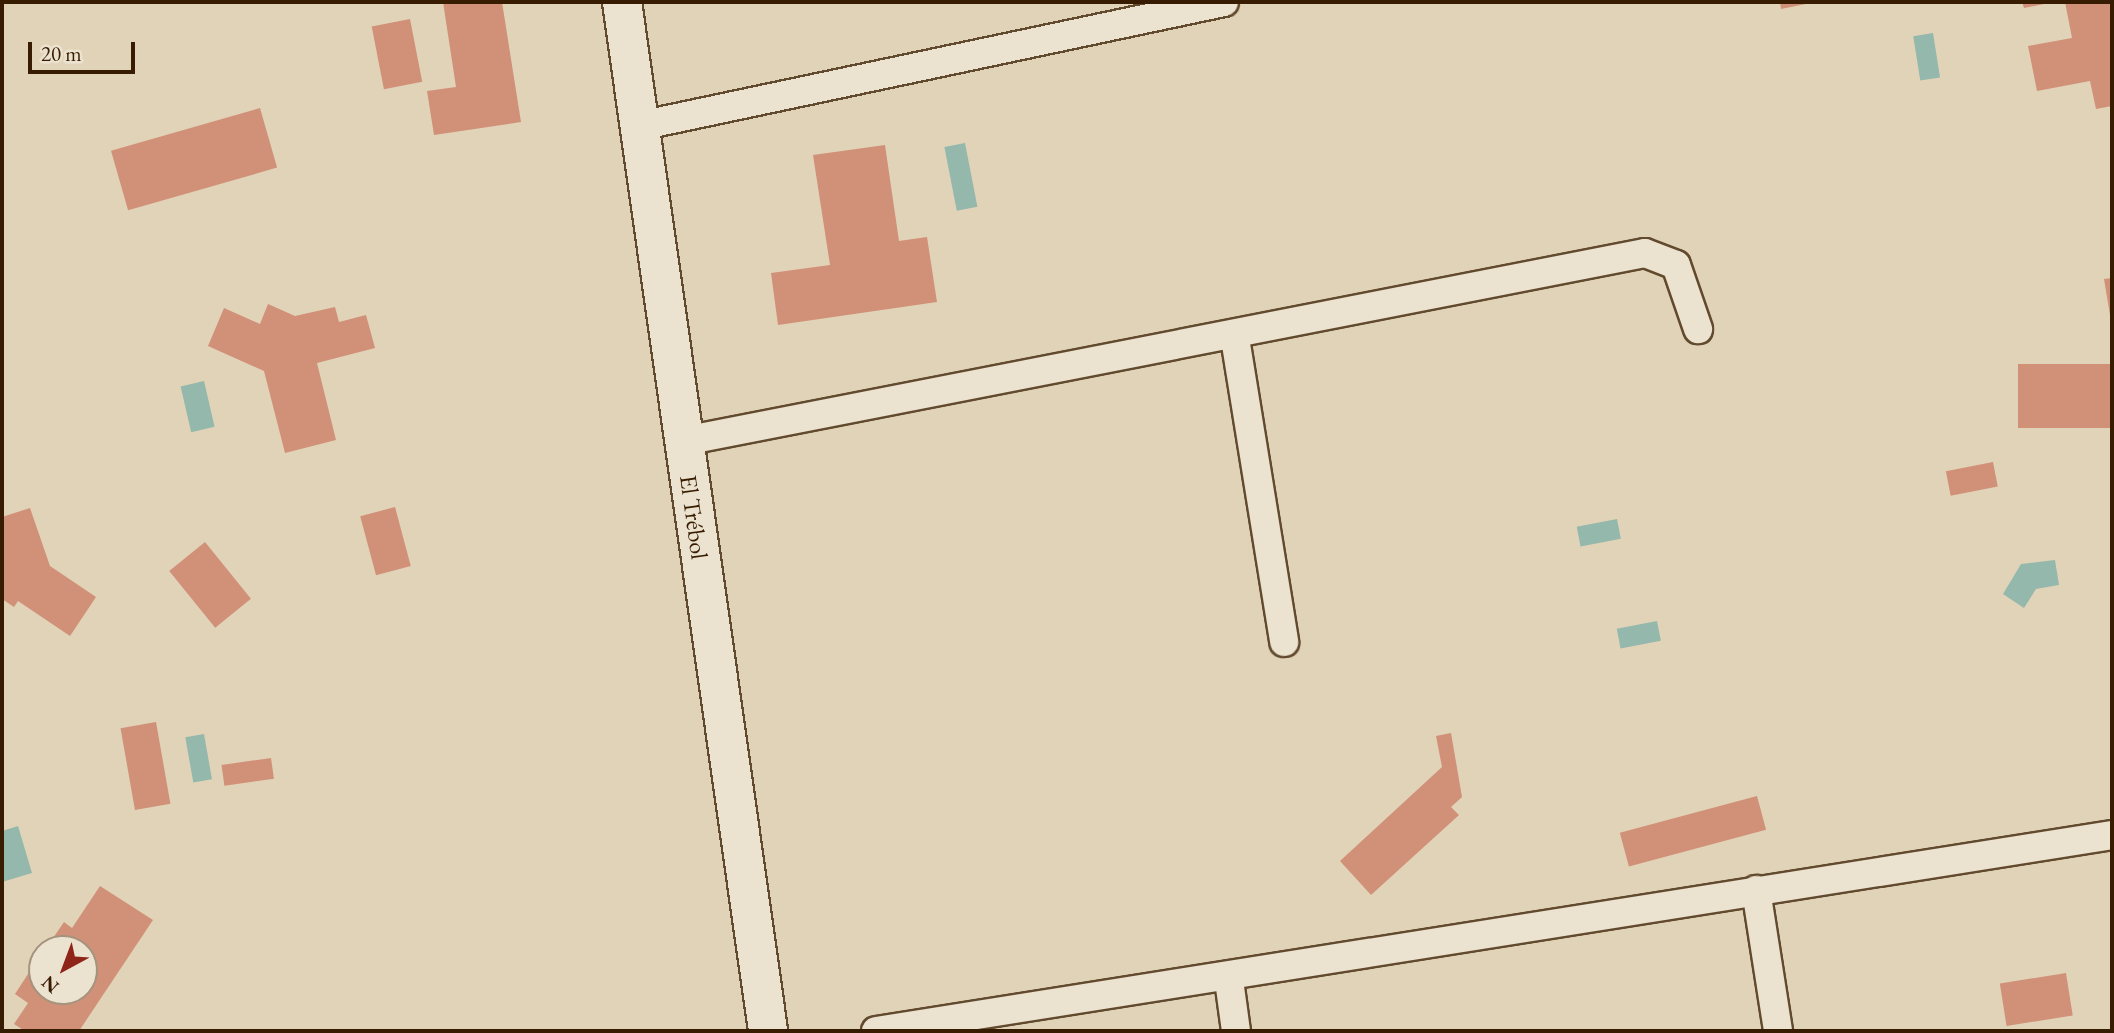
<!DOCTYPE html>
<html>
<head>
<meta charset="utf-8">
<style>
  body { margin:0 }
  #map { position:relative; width:2114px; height:1033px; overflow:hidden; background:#e1d3b7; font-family:"EB Garamond",serif }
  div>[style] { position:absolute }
  .water>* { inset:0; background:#94b8ac; transform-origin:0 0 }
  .building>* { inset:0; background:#d19078; transform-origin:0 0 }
  .roads { filter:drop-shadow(2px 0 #624a2e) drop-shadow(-2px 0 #624a2e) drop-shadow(0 2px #624a2e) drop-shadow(0 -2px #624a2e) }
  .minor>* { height:28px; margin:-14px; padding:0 14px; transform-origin:14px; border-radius:14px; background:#ece2d0 }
  .secondary>* { height:38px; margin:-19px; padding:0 19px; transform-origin:19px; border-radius:19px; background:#ece2d0 }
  span { translate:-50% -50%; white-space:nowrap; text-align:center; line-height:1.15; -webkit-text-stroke:7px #ece2d0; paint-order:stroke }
  .street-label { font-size:24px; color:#371c01 }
  .frame { position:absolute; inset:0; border:4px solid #371c01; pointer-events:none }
  .north { position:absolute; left:28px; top:935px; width:70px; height:70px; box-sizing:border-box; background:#ece2d0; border:2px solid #a4937d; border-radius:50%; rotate:221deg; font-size:19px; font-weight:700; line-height:28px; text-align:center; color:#371c01 }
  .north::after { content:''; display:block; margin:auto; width:24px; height:32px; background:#8f2418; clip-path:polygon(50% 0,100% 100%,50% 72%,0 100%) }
  .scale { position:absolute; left:28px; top:42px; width:107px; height:32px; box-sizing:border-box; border:4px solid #371c01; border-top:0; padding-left:9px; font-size:21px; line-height:24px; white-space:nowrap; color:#371c01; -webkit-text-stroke:5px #ece2d0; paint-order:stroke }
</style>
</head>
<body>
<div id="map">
  <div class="water">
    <div style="left:1933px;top:33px;width:45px;height:20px;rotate:81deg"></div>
    <div style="left:965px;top:143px;width:65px;height:21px;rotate:79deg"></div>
    <div style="left:204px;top:381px;width:47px;height:24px;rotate:77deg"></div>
    <div style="left:1617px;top:519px;width:20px;height:41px;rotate:79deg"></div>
    <div style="clip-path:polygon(2055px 560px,2059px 585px,2036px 589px,2024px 608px,2003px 594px,2021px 564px)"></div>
    <div style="left:1657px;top:621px;width:20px;height:41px;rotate:79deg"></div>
    <div style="left:204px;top:734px;width:46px;height:19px;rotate:80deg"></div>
    <div style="clip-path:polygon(18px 826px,32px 873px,2px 882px,2px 831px)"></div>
  </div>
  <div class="building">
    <div style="clip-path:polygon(443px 2px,502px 2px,521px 122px,434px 135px,427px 91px,456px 87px)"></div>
    <div style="clip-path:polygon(1780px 2px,1810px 2px,1811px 3px,1781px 9px)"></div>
    <div style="clip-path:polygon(2022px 2px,2049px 2px,2049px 3px,2024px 8px)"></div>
    <div style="clip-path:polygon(2065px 2px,2112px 2px,2112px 106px,2096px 109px,2090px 81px,2037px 91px,2028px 46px,2072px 38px)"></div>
    <div style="left:410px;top:19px;width:64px;height:39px;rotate:79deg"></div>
    <div style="left:260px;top:108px;width:62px;height:155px;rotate:74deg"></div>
    <div style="clip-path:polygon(885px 145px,899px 241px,927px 237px,937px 302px,778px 325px,771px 273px,830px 265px,813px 155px)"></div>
    <div style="clip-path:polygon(2112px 278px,2112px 321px,2111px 321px,2104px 279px)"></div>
    <div style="clip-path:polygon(268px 304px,295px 316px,335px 307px,339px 322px,366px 315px,375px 348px,317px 363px,336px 440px,285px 453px,264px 371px,208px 346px,224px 308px,260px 324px)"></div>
    <div style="left:2112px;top:364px;width:64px;height:94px;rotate:90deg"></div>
    <div style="left:1993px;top:462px;width:25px;height:48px;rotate:79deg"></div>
    <div style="left:395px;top:507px;width:61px;height:36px;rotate:75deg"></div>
    <div style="clip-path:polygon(30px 508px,50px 566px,96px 597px,70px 636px,18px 601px,14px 607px,2px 599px,2px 517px)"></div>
    <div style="left:205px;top:542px;width:73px;height:46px;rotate:51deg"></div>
    <div style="left:156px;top:722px;width:83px;height:36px;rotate:80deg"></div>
    <div style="clip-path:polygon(1451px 733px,1462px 797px,1451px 807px,1459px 815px,1371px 895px,1340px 861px,1442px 767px,1436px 736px)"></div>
    <div style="left:271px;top:758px;width:21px;height:50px;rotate:82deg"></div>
    <div style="left:1757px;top:796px;width:35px;height:142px;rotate:75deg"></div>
    <div style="clip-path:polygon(100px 886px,153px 920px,79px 1031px,25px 1031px,14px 1024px,28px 1003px,15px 994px,39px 957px,42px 991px,84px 991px,84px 949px,49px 944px,64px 922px,72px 928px)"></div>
    <div style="left:2066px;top:973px;width:43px;height:67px;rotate:81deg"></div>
  </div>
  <div class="roads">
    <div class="minor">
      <div style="left:639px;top:126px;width:598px;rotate:-11.97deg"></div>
      <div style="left:1235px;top:338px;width:308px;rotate:80.8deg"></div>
      <div style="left:684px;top:441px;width:979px;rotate:-11.07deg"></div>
      <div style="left:1645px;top:253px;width:33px;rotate:21deg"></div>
      <div style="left:1676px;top:265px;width:68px;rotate:71deg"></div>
      <div style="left:1756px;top:890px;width:143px;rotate:81.1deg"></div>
      <div style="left:1229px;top:980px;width:51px;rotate:82.2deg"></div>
      <div style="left:876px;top:1031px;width:1251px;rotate:-9.01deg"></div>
    </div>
    <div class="secondary">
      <div style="left:622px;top:2px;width:1039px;rotate:81.92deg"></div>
    </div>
  </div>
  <div class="street-label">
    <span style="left:694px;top:517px;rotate:82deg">El Trébol</span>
  </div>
  <div class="frame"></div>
  <div class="north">N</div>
  <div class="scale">20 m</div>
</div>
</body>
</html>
